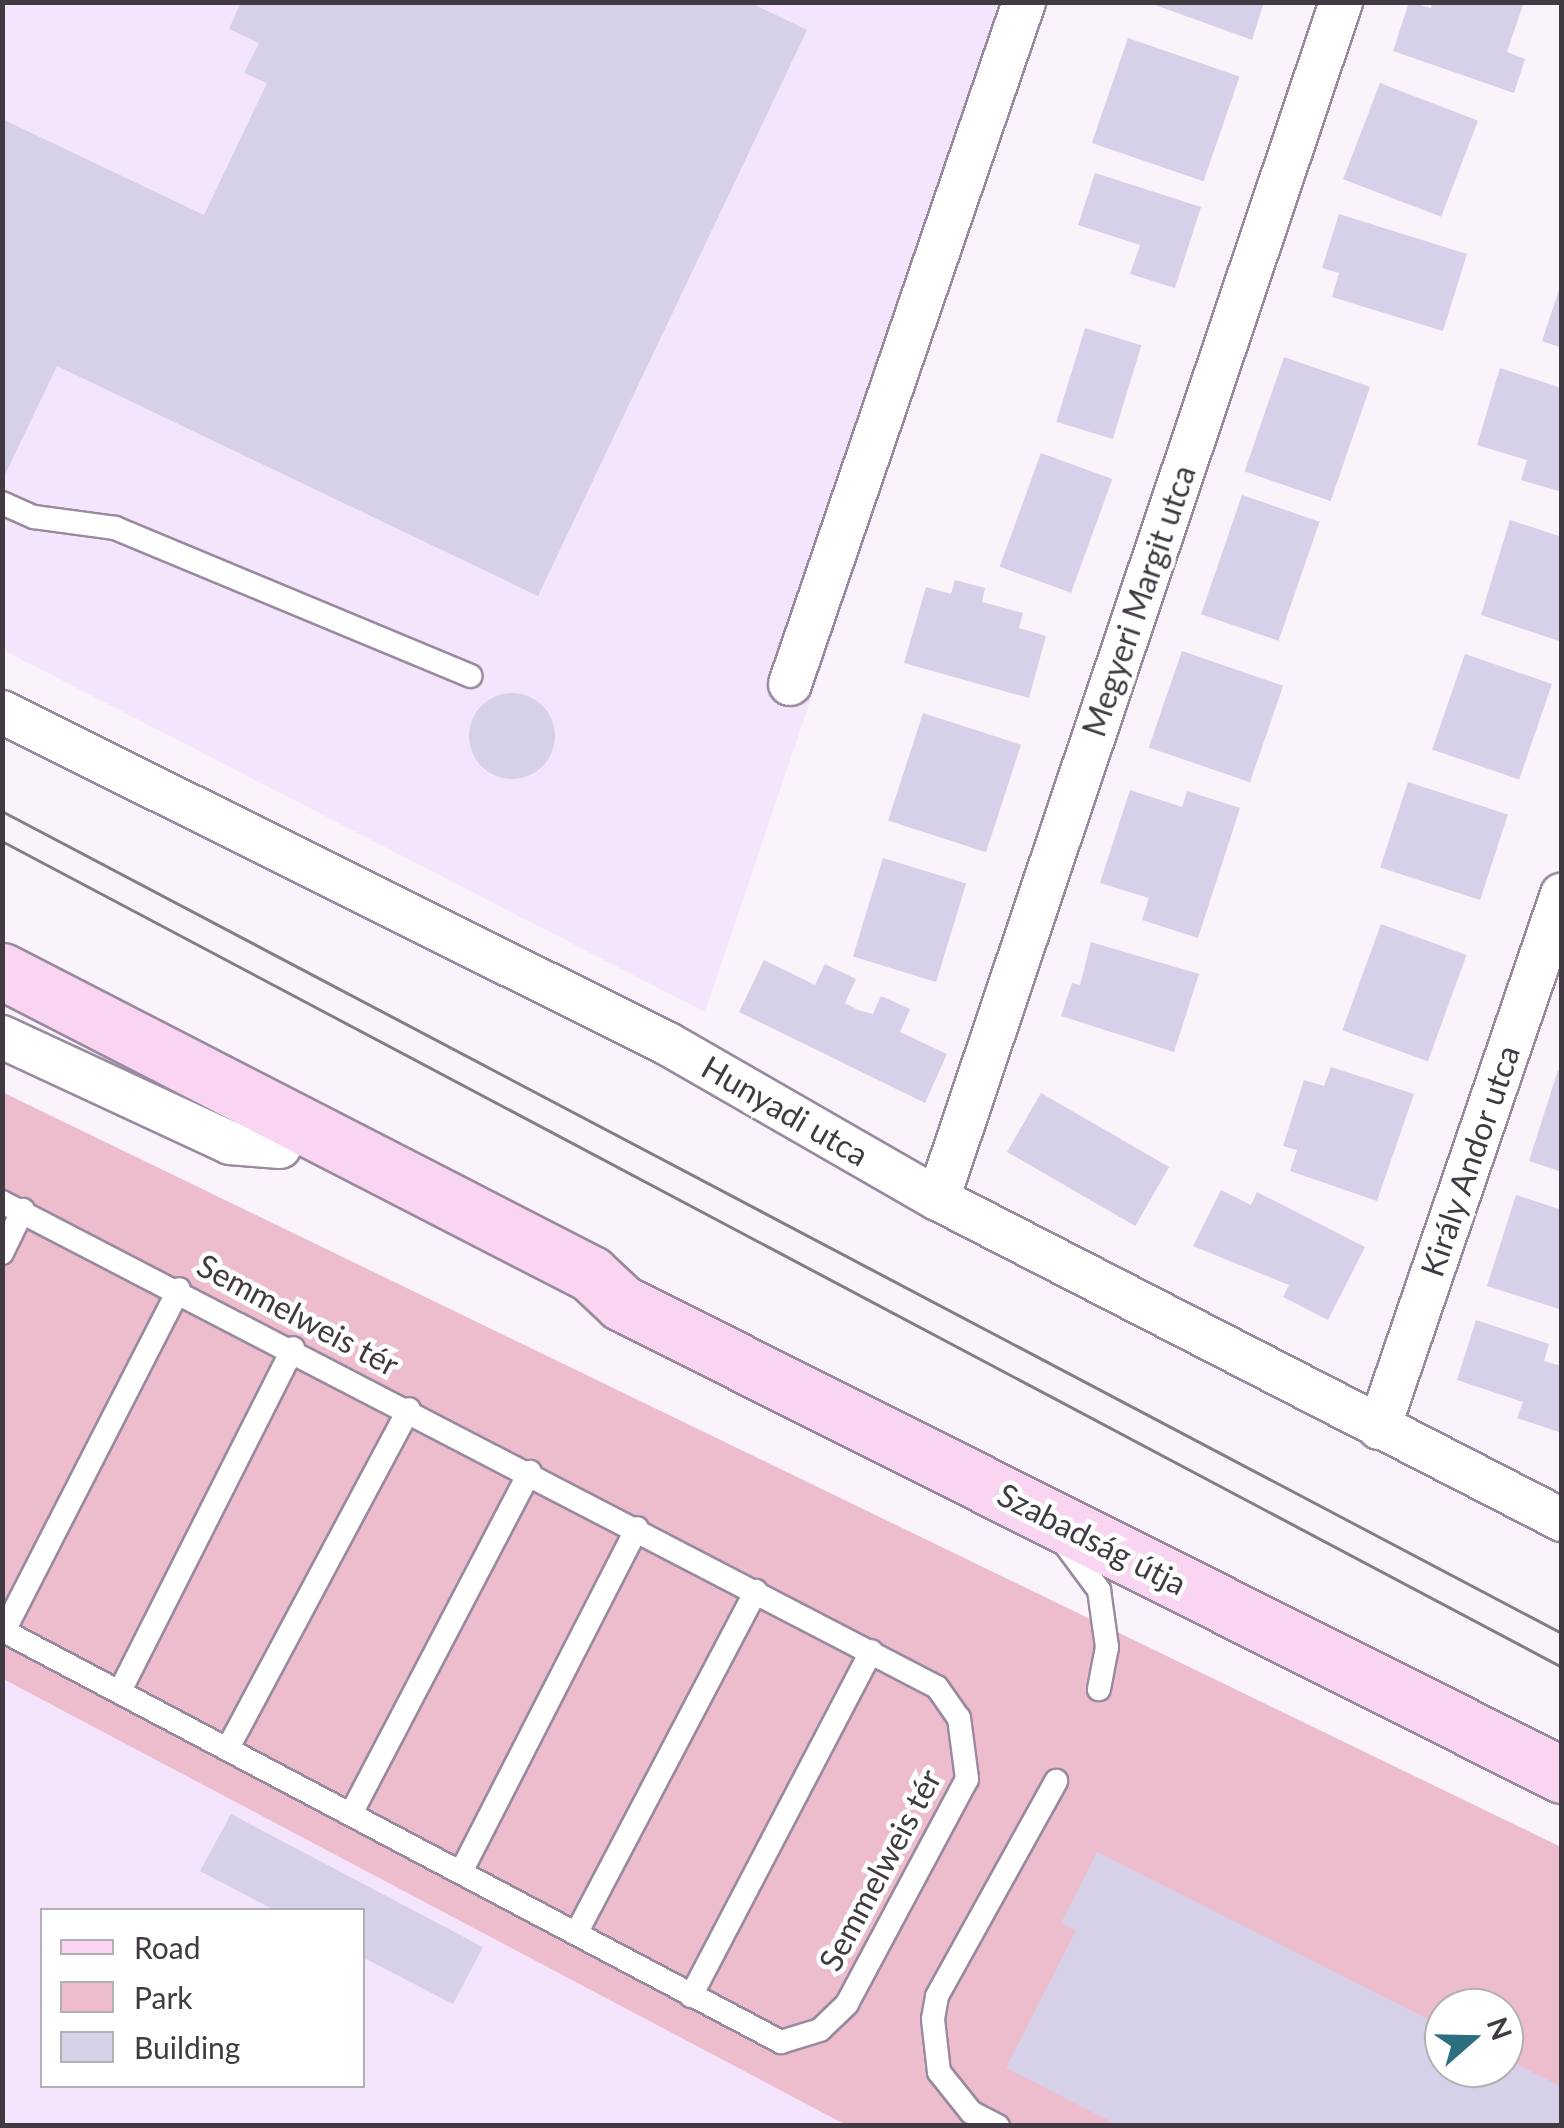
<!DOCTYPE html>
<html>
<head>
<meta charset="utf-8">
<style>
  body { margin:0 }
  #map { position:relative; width:1564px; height:2128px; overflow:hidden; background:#faf3fc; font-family:Lato,sans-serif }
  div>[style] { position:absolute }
  .built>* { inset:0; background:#f5e5fc }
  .green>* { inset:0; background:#edbdce }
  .building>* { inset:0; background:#d6d0e9; transform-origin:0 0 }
  .round { border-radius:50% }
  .roads { filter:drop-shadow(2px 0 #998a9f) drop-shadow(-2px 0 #998a9f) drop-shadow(0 2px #998a9f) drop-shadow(0 -2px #998a9f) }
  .lane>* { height:22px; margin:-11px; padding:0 11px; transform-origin:11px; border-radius:11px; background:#fff }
  .street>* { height:42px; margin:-21px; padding:0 21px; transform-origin:21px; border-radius:21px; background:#fff }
  .primary>* { height:55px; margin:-27.5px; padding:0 27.5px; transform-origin:27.5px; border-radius:27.5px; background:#fad5f1 }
  .tram>* { height:2.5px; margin:-1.25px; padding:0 1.25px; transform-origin:1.25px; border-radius:1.25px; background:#847d86 }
  span { translate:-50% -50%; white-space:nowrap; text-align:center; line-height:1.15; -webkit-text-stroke:9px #fff; paint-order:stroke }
  .street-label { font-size:32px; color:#413a43 }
  .frame { position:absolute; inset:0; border:5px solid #413a43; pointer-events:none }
  .legend { position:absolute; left:40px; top:1908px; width:325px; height:180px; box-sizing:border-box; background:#fff; border:2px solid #b3b0b4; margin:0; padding:12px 18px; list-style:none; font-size:30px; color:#413a43 }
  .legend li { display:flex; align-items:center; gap:20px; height:50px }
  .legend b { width:50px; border:2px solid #b3b0b4 }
  .north { position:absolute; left:1424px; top:1988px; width:100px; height:100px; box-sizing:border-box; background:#fff; border:2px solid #b3b0b4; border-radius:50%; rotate:70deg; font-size:28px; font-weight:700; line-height:40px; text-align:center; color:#413a43 }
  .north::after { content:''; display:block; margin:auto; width:35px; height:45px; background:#2d6f81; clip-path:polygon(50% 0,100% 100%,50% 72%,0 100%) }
</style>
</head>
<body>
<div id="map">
  <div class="built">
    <div style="clip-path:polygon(2px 3px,1046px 3px,705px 1012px,3px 650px)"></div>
    <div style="clip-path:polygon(evenodd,2px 1679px,400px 1884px,846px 2125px,3px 2125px,2px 1679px,42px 1910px,362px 1910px,362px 2086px,42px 2086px,42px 1910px)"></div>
  </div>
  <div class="green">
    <div style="clip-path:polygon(evenodd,2px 1092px,1561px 1847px,1561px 2125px,846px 2125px,3px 1679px,2px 1092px,1444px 2008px,1504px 2008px,1504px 2068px,1444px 2068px,1444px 2008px)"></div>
  </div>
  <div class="building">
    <div style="clip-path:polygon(241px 2px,749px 2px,807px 30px,538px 596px,57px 366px,2px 481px,2px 119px,204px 215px,267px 83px,244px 73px,259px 43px,229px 29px)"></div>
    <div style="clip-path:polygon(1147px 2px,1264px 2px,1252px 40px)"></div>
    <div style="clip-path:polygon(1409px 2px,1431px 8px,1433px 2px,1524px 2px,1507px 52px,1525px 59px,1514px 93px,1393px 51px)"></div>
    <div style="left:1128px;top:38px;width:118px;height:111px;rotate:19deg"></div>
    <div style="left:1380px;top:83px;width:105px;height:103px;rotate:21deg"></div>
    <div style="clip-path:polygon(1095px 173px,1201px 207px,1175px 288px,1130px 274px,1140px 245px,1078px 225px)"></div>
    <div style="clip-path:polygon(1339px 214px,1467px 254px,1443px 331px,1332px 297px,1339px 273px,1322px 268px)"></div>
    <div style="clip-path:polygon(1561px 284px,1562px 284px,1562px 348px,1542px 341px)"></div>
    <div style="left:1085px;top:328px;width:59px;height:98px;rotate:17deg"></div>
    <div style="left:1284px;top:357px;width:91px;height:121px;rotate:19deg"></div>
    <div style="clip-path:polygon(1500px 368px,1562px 388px,1562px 492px,1521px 480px,1527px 460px,1477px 445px)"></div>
    <div style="left:1041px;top:453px;width:76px;height:121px;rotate:20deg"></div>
    <div style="left:1242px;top:495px;width:82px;height:126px;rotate:19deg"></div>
    <div style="clip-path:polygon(1510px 520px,1562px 537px,1562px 642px,1481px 615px)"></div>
    <div style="clip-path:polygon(955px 580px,985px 588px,982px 602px,1023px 613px,1019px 628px,1046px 636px,1029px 698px,904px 663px,926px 587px,951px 594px)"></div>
    <div style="left:1182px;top:651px;width:107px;height:102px;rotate:19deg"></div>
    <div style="left:1465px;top:654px;width:92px;height:101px;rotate:19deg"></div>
    <div class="round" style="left:469px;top:693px;width:86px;height:86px"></div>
    <div style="left:923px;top:713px;width:103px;height:113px;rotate:18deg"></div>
    <div style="left:1408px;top:782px;width:105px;height:90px;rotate:18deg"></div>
    <div style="clip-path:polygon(1130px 790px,1182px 807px,1187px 791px,1240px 808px,1198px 938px,1142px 920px,1149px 898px,1100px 883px)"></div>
    <div style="left:883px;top:858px;width:87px;height:103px;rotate:17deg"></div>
    <div style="left:1381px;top:924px;width:91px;height:113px;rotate:20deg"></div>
    <div style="clip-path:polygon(1091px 942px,1199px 974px,1174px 1052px,1061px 1016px,1072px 983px,1080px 985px)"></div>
    <div style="clip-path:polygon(764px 960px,815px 985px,825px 964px,856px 979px,845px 1003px,858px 1010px,873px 1014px,881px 996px,910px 1009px,900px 1032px,947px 1054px,925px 1103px,739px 1012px)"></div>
    <div style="clip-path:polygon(1331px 1067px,1414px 1094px,1377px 1201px,1290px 1171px,1297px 1150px,1283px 1146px,1304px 1080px,1324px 1086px)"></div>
    <div style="clip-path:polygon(1558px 1070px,1562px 1072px,1562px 1172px,1529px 1161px)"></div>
    <div style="left:1041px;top:1093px;width:148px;height:68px;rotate:30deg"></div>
    <div style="clip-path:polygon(1221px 1190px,1251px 1205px,1257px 1192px,1365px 1247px,1328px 1320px,1283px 1297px,1289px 1285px,1193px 1246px)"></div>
    <div style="clip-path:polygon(1516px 1195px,1562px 1210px,1562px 1310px,1487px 1286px)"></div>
    <div style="clip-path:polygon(1476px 1320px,1549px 1344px,1544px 1361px,1562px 1366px,1562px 1433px,1517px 1418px,1523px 1402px,1457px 1380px)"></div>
    <div style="clip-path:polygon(231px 1814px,483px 1947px,453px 2004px,362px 1957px,362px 1910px,274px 1910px,200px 1871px)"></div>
    <div style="clip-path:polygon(1097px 1852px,1444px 2027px,1444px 2068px,1504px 2068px,1504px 2058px,1562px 2087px,1562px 2126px,1120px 2126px,1006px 2068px,1076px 1930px,1061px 1923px)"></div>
  </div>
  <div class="roads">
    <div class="lane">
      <div style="left:2px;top:503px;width:35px;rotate:24deg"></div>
      <div style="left:34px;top:517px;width:82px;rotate:7.7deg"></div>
      <div style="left:115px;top:528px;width:385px;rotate:22.6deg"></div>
      <div style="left:2px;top:1202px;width:1053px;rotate:27.42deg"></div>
      <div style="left:937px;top:1687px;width:38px;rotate:55deg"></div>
      <div style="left:959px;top:1718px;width:62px;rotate:82.5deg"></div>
      <div style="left:967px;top:1779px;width:255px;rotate:118.1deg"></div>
      <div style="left:847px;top:2004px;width:37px;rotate:136deg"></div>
      <div style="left:820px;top:2030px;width:41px;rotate:162.9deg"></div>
      <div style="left:781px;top:2042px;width:881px;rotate:-152.13deg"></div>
      <div style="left:2px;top:1253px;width:48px;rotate:-64deg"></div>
      <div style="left:1064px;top:1543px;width:59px;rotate:53.3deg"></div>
      <div style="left:1099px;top:1590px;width:58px;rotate:82deg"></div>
      <div style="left:1107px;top:1647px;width:43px;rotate:100.8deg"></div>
      <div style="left:4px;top:1631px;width:384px;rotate:-62.9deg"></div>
      <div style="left:120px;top:1691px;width:384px;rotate:-63.2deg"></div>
      <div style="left:228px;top:1748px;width:384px;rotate:-61.9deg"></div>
      <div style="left:352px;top:1812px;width:384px;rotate:-62.4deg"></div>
      <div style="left:462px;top:1870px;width:384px;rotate:-62.9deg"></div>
      <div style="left:578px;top:1930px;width:383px;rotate:-62.3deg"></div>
      <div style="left:691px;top:1996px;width:389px;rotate:-62.4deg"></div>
      <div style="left:998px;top:2126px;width:30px;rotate:-153deg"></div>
      <div style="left:971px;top:2112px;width:51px;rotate:-128.7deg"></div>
      <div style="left:939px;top:2072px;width:53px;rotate:-96.5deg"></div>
      <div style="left:933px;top:2019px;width:23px;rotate:-80deg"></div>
      <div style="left:937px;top:1996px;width:246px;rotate:-61deg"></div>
    </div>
    <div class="street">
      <div style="left:790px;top:684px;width:721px;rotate:-71.06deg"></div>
      <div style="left:2px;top:712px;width:744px;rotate:26.5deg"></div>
      <div style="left:668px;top:1044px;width:311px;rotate:29.9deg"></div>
      <div style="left:938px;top:1199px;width:702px;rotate:27.22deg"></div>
      <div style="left:2px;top:1037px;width:251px;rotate:24.9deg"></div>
      <div style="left:230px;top:1143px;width:50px;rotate:4.6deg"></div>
      <div style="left:938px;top:1199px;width:1263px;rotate:-71.39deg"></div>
      <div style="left:1379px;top:1428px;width:564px;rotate:-71.08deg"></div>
    </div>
    <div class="primary">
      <div style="left:2px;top:971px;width:662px;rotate:27.22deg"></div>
      <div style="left:591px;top:1274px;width:42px;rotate:43.1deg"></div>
      <div style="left:622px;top:1303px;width:1052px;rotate:26.66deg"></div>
    </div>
  </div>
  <div class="tram">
    <div style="left:2px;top:811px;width:1763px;rotate:27.79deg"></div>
    <div style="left:2px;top:841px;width:1765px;rotate:27.9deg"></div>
  </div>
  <div class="street-label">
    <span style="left:1139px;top:601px;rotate:-71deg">Megyeri Margit utca</span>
    <span style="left:785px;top:1111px;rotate:30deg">Hunyadi utca</span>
    <span style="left:1470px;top:1161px;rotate:-71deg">Király Andor utca</span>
    <span style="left:298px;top:1315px;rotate:28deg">Semmelweis tér</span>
    <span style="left:1092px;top:1539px;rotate:27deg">Szabadság útja</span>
    <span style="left:880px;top:1870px;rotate:-62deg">Semmelweis tér</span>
  </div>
  <div class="frame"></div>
  <ul class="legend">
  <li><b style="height:12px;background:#fad5f1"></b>Road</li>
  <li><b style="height:28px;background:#edbdce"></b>Park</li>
  <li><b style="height:28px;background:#d6d0e9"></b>Building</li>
  </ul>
  <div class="north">N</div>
</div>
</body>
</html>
